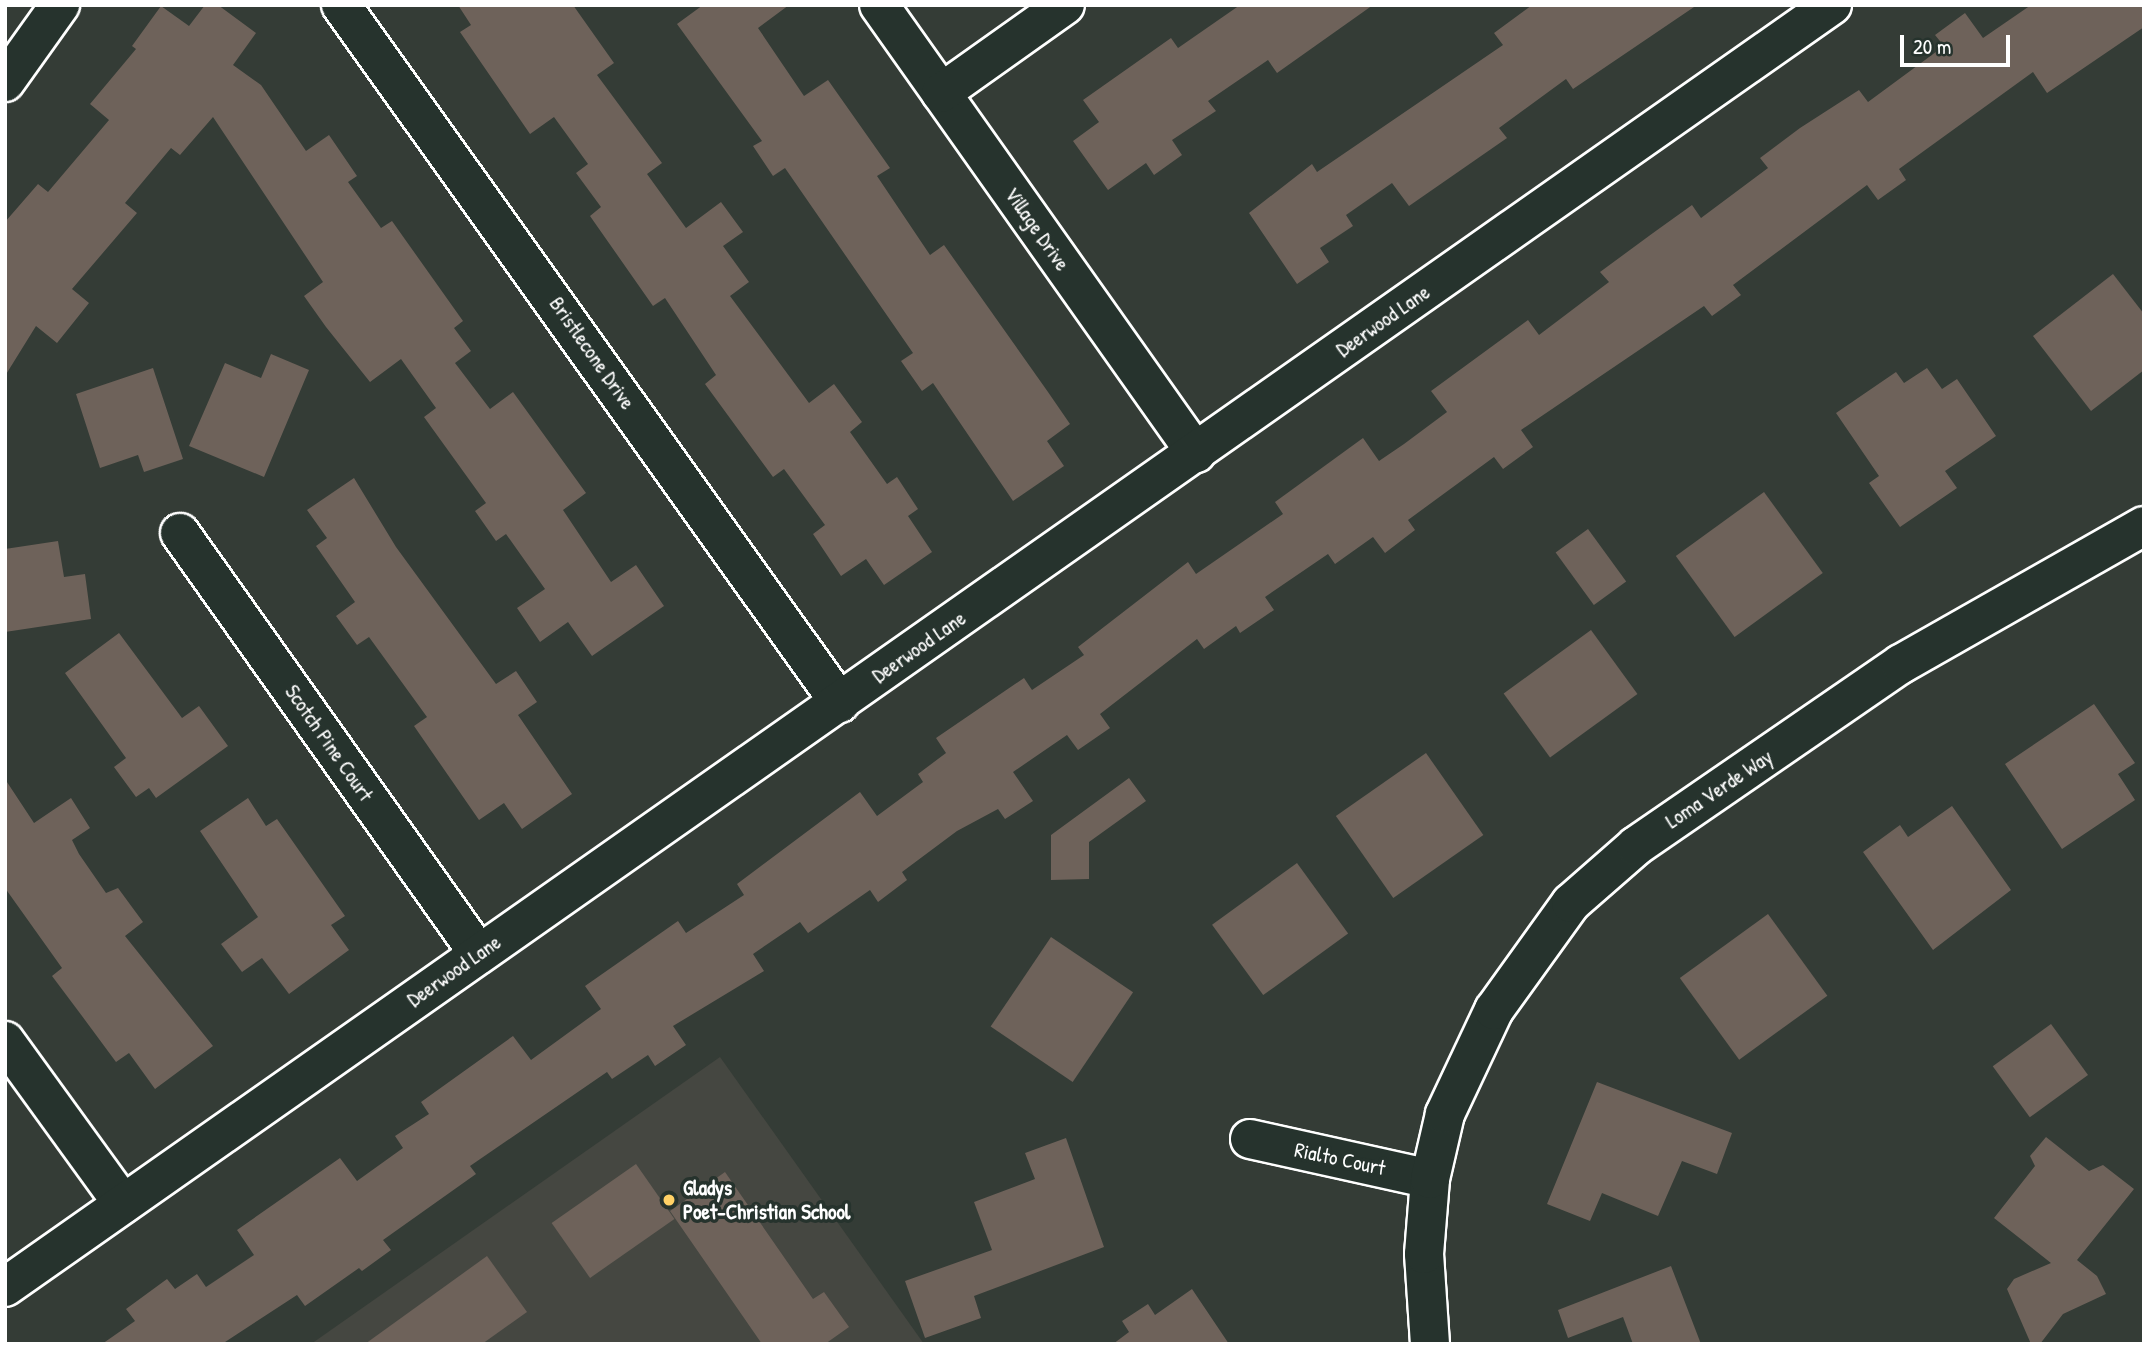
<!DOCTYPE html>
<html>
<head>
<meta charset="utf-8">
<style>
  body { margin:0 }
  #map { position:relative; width:2149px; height:1349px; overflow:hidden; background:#343c36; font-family:"Patrick Hand",sans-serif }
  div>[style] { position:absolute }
  .built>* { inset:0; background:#454741 }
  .building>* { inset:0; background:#6e625a; transform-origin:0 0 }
  .roads { filter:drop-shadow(2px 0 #fff) drop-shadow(-2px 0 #fff) drop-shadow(0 2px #fff) drop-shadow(0 -2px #fff) }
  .minor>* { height:38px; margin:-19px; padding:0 19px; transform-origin:19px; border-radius:19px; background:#26332d }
  .dots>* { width:19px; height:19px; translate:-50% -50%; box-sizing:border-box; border:4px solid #26332d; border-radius:50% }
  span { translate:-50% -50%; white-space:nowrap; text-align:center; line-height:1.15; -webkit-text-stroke:7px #26332d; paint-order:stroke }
  .street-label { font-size:21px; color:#fff }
  .poi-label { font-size:21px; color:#fff; font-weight:700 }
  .left { translate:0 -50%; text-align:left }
  .frame { position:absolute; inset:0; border:7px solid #fff; pointer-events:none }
  .scale { position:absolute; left:1900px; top:35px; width:110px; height:32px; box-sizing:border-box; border:4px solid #fff; border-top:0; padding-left:9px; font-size:21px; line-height:24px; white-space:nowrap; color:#fff; -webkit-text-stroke:5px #26332d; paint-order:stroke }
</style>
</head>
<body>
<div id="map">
  <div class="built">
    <div style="clip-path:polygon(720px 1057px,924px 1344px,311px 1344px)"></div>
  </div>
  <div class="building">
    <div style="clip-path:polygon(205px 5px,218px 5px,256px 33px,233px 65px,261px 85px,306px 151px,329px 135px,357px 176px,348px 182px,381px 228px,392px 221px,463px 321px,454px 328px,471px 351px,455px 363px,490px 409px,513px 392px,586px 493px,563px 510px,611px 582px,636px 565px,664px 606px,592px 656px,568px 622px,540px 642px,517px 608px,545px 589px,506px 534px,496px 541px,475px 511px,486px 503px,424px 417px,436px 408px,401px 359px,370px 382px,326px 327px,304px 296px,323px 282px,213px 117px,180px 155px,171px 148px,125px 203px,137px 213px,72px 289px,89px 303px,57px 343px,36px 326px,5px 376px,5px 222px,38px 184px,48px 192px,109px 120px,90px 104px,136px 49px,132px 46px,161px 6px,189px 26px)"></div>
    <div style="clip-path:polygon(458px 5px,573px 5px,614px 63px,597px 75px,662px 163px,647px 174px,686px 228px,721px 202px,743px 232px,723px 246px,749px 282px,730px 296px,809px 403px,834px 384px,862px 422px,850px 432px,887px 484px,897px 477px,918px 509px,908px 516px,932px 552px,884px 585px,866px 559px,841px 576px,813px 534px,825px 525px,784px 469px,773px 477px,705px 384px,716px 375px,665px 298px,653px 306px,590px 216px,601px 207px,576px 173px,588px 164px,554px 117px,530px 134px,460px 32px,471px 25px)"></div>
    <div style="clip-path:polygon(703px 5px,789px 5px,758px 28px,804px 96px,828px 80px,890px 168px,877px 176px,930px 255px,944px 245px,1048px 392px,1070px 424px,1047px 441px,1064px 466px,1013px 501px,933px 383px,922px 391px,901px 361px,913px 353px,785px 168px,773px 176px,753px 146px,762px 141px,677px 24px)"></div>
    <div style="clip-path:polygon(1240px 5px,1373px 5px,1277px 73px,1268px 60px,1208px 101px,1216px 111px,1172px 140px,1182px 155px,1154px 175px,1146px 163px,1108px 190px,1073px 141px,1099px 122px,1083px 100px,1171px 38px,1178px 48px)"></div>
    <div style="clip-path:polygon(1532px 5px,1697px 5px,1573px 89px,1566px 79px,1499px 128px,1507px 138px,1409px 206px,1392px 183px,1346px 215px,1353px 226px,1320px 248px,1329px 262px,1297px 284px,1249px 213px,1312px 164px,1317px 172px,1503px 45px,1494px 33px)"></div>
    <div style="clip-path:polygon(2031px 5px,2144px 5px,2144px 27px,2047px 93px,2033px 72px,1899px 169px,1906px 180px,1878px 200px,1867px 185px,1733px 285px,1741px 295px,1712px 316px,1704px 306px,1521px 430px,1533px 447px,1503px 469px,1494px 457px,1408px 520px,1415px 530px,1385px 553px,1373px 537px,1335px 564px,1328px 554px,1265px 597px,1274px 610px,1240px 633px,1236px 626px,1204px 649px,1197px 639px,1100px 714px,1110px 728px,1078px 750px,1067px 735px,1013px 772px,1033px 801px,1005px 819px,998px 809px,957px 831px,902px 872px,907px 880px,878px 902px,870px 890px,808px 933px,800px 922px,753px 954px,764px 971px,673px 1026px,686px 1045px,655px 1066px,648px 1055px,612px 1079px,607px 1072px,470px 1166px,476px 1174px,383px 1240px,391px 1250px,362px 1271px,359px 1268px,305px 1306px,297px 1295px,222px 1344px,102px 1344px,135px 1321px,126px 1309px,167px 1279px,175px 1289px,197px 1274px,206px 1287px,254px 1255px,237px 1230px,340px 1158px,357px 1181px,403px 1148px,395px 1136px,429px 1114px,421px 1102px,513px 1036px,531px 1060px,601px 1009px,585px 986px,678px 921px,686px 933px,744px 895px,737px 884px,860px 792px,877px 816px,923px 782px,918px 774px,946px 753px,936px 738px,1024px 678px,1032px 690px,1084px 655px,1078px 647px,1188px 562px,1196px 574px,1283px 514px,1275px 502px,1363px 438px,1379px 461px,1404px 444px,1447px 412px,1431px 391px,1528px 320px,1539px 335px,1609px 282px,1600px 272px,1653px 233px,1692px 205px,1701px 218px,1768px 168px,1760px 158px,1800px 128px,1859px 90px,1868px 102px,1944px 46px,1935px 35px,1965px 13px,1983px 38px)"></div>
    <div style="clip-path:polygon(2113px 274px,2144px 314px,2144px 370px,2091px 411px,2033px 336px)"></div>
    <div style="clip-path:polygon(271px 354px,309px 370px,264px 477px,189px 446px,225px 363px,261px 378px)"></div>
    <div style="clip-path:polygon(153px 368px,183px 459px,144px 472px,138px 455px,100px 468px,76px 394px)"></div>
    <div style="clip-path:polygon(1927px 368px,1942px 389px,1957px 379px,1996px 436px,1945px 471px,1957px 488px,1900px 527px,1869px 483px,1879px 476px,1836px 413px,1896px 372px,1904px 383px)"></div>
    <div style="clip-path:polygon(354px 478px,396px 547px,496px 684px,516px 671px,537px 702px,518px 715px,572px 794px,522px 829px,504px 803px,479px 820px,414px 726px,427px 717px,369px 637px,357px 645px,336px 616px,355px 602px,316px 546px,327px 538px,307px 510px)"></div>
    <div style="left:1764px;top:492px;width:100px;height:109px;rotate:54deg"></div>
    <div style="left:1588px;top:529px;width:65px;height:40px;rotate:54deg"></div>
    <div style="clip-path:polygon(58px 541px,64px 577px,85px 574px,91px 619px,5px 632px,5px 549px)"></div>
    <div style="left:1591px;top:630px;width:79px;height:108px;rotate:54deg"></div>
    <div style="clip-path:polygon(119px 633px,182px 718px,199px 706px,228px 746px,156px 798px,149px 788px,136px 797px,114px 767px,126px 758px,65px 673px)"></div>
    <div style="clip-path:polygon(2094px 704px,2135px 763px,2118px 774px,2135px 800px,2062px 849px,2005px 764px)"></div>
    <div style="left:1426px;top:753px;width:100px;height:110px;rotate:55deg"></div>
    <div style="clip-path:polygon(1129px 778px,1146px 801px,1089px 842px,1089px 879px,1051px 880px,1051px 835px)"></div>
    <div style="clip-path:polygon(5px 779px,34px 823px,71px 798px,90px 828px,72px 840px,79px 854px,106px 893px,118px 888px,143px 922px,125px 936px,213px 1046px,155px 1089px,129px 1053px,116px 1062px,82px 1016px,52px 976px,62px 968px,5px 888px)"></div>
    <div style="clip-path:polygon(248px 798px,266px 826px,277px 819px,345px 916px,331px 925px,349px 950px,289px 994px,262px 958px,242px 972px,221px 944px,258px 917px,200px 831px)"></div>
    <div style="clip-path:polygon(1952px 806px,2011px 890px,1933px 950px,1863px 852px,1900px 825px,1908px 837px)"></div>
    <div style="left:1297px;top:863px;width:87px;height:105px;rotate:54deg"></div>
    <div style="left:1768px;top:914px;width:101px;height:109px;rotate:54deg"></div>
    <div style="left:1051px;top:937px;width:99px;height:108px;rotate:34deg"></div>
    <div style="left:2051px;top:1024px;width:63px;height:72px;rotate:54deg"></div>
    <div style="clip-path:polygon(1597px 1082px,1732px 1133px,1717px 1174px,1682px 1161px,1658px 1216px,1602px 1193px,1590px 1221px,1547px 1204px)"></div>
    <div style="clip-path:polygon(2046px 1137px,2089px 1171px,2103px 1165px,2134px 1189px,2077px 1260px,2097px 1276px,2106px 1294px,2063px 1314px,2040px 1344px,2031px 1344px,2007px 1289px,2014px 1279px,2051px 1263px,1994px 1218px,2035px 1166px,2030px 1156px)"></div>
    <div style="clip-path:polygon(1066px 1138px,1104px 1247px,974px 1296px,981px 1318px,925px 1338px,905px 1281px,992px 1250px,974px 1202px,1035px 1179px,1025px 1153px)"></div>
    <div style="left:636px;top:1164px;width:67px;height:103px;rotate:55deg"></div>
    <div style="clip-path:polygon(725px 1172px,813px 1299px,824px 1292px,849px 1327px,825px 1344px,762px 1344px,670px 1211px)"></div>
    <div style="clip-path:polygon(487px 1256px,527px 1312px,482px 1344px,365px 1344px)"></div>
    <div style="clip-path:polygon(1671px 1266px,1701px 1344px,1633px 1344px,1623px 1317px,1568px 1338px,1558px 1310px)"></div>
    <div style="clip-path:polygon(1192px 1289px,1229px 1344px,1113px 1344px,1129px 1332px,1122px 1321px,1148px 1304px,1155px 1315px)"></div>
  </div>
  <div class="roads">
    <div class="minor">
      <div style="left:341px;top:5px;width:858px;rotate:54.44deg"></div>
      <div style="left:879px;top:5px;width:549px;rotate:54.72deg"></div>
      <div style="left:5px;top:82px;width:95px;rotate:-54.5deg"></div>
      <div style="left:941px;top:93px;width:152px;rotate:-35.4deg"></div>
      <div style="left:180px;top:533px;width:516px;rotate:54.62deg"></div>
      <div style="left:5px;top:1041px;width:201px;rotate:54.1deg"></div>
      <div style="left:1250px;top:1139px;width:184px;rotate:12.5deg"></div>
      <div style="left:5px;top:1287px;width:2232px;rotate:-35.06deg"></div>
      <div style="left:1430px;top:1344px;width:90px;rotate:-93.8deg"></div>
      <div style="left:1424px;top:1254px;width:75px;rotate:-85.4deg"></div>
      <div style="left:1430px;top:1179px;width:67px;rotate:-77deg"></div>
      <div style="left:1445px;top:1114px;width:115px;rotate:-64.8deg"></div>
      <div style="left:1494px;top:1010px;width:132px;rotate:-54.3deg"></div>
      <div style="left:1571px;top:903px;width:86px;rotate:-41.2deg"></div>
      <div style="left:1636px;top:846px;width:321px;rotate:-34.5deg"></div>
      <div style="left:1901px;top:664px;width:279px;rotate:-29.6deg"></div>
    </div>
  </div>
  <div class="dots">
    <div style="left:669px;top:1200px;background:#ffd166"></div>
  </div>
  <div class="street-label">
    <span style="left:1037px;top:229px;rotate:55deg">Village Drive</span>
    <span style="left:1383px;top:321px;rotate:-35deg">Deerwood Lane</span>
    <span style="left:592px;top:353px;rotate:55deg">Bristlecone Drive</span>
    <span style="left:919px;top:647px;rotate:-35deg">Deerwood Lane</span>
    <span style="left:329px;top:743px;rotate:55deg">Scotch Pine Court</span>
    <span style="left:1719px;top:789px;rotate:-34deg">Loma Verde Way</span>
    <span style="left:454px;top:971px;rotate:-35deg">Deerwood Lane</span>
    <span style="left:1340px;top:1159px;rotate:12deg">Rialto Court</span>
  </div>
  <div class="poi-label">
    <span class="left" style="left:683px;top:1200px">Gladys<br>Poet-Christian School</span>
  </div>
  <div class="frame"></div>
  <div class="scale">20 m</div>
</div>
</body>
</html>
